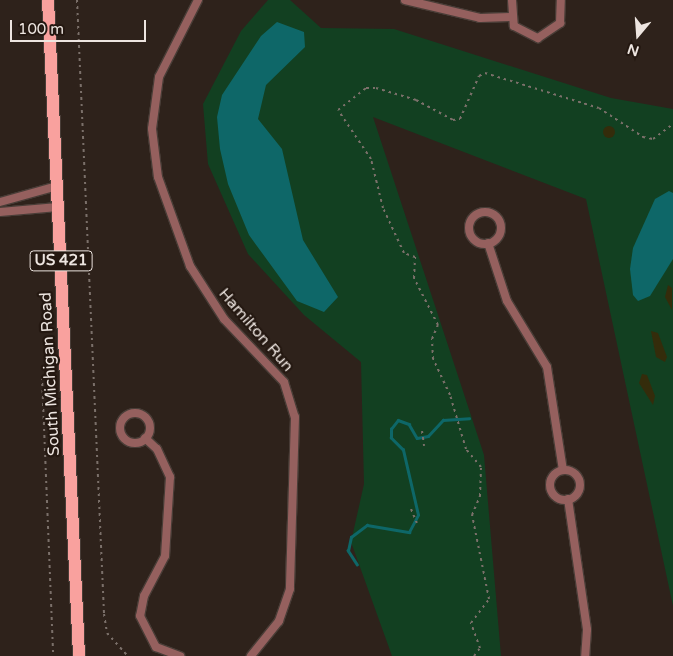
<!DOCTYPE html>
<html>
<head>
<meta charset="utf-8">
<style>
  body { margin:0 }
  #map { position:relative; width:673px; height:656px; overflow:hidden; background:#2e221b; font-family:"Varela Round",sans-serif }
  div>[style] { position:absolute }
  .green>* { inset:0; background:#124021 }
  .sand>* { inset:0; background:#342c0b }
  .round { border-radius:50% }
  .water>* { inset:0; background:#0e6768 }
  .stream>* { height:2.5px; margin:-1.25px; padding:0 1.25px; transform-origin:1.25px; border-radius:1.25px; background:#0e6768 }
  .path>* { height:2px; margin-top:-1px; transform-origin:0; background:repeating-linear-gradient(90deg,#7b706a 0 2.5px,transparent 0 6.5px) }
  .roads { filter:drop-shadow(1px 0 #493d37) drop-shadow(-1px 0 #493d37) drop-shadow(0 1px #493d37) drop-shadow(0 -1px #493d37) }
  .street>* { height:8px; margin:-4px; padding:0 4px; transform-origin:4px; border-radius:4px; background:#95605e }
  .street>.ring { margin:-4px; padding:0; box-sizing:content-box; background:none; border:8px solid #95605e; border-radius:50% }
  .primary>* { height:12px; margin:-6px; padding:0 6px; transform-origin:6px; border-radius:6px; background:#f9a19e }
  span { translate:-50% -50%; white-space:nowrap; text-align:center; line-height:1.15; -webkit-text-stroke:4.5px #241811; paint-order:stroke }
  .shield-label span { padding:1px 4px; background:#241811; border:1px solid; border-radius:4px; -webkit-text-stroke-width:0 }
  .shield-label { font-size:15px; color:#ede5e0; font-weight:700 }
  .street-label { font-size:16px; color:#ede5e0 }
  .north { position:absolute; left:613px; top:10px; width:50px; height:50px; -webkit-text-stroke:4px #241811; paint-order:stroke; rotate:198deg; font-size:14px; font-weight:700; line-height:20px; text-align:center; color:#ede5e0 }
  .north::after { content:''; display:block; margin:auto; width:18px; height:22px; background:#ede5e0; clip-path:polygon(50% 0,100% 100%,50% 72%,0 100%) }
  .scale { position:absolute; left:10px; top:20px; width:136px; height:22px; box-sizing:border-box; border:2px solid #ede5e0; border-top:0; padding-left:6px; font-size:15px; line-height:18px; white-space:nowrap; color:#ede5e0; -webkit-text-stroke:4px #241811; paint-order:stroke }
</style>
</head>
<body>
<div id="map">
  <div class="green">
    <div style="clip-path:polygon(268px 0,290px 0,321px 28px,394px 29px,611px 98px,673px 109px,673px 606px,586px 199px,373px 117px,484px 455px,501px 656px,392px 656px,351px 542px,364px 484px,361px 362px,304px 315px,248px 254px,208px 164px,203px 104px,241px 31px)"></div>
  </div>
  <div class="sand">
    <div class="round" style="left:603px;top:126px;width:12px;height:12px"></div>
    <div style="clip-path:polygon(668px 285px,672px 288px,672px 310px,665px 297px)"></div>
    <div style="clip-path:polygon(651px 331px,658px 333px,667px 357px,665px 362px,656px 357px)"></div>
    <div style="clip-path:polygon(642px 374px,647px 375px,655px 396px,653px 405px,639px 383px)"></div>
  </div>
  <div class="water">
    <div style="clip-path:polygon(277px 22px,304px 32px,305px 47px,266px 85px,258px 119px,282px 149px,303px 240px,338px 297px,324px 312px,297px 301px,249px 235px,228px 184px,220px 149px,217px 117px,222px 95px,261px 36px)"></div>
    <div style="clip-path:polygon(669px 191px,673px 193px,673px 259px,650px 296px,638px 301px,633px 295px,630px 269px,633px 248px,655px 199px)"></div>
  </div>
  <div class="stream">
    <div style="left:357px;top:565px;width:17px;rotate:-123deg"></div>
    <div style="left:348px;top:551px;width:14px;rotate:-78deg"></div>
    <div style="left:351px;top:537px;width:20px;rotate:-37deg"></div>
    <div style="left:367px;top:525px;width:43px;rotate:9.5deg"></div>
    <div style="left:409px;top:532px;width:19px;rotate:-62deg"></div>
    <div style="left:418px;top:515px;width:67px;rotate:-103deg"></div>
    <div style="left:403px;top:450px;width:17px;rotate:-135deg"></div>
    <div style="left:391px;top:438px;width:9px;rotate:-90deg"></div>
    <div style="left:391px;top:429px;width:11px;rotate:-52deg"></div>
    <div style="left:398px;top:420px;width:12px;rotate:20deg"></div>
    <div style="left:409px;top:424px;width:16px;rotate:60deg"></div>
    <div style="left:417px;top:438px;width:11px;rotate:-10deg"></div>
    <div style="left:428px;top:436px;width:22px;rotate:-47deg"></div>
    <div style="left:443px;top:420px;width:26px;rotate:-4deg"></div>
  </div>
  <div class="path">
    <div style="left:77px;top:0;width:615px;rotate:87.48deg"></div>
    <div style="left:104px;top:614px;width:19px;rotate:81deg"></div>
    <div style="left:107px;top:633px;width:31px;rotate:48deg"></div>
    <div style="left:42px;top:377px;width:279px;rotate:87.7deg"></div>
    <div style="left:422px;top:431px;width:15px;rotate:82deg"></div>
    <div style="left:411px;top:509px;width:15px;rotate:67deg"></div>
    <div style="left:474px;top:656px;width:10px;rotate:-53deg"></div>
    <div style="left:480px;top:648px;width:27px;rotate:-110deg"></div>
    <div style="left:471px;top:623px;width:30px;rotate:-53deg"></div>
    <div style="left:489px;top:599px;width:86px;rotate:-101.4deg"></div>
    <div style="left:472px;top:515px;width:21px;rotate:-67deg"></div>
    <div style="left:480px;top:496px;width:29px;rotate:-88deg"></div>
    <div style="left:481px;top:467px;width:23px;rotate:-130deg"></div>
    <div style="left:466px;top:449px;width:56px;rotate:-106.5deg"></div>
    <div style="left:450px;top:395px;width:40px;rotate:-115deg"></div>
    <div style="left:433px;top:359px;width:20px;rotate:-93deg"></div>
    <div style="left:432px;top:339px;width:15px;rotate:-67deg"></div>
    <div style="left:438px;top:325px;width:53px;rotate:-117.1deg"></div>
    <div style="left:414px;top:278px;width:21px;rotate:-87deg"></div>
    <div style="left:415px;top:257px;width:12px;rotate:-160deg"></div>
    <div style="left:404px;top:253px;width:50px;rotate:-115deg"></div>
    <div style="left:383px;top:208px;width:50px;rotate:-103.8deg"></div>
    <div style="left:371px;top:159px;width:59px;rotate:-124deg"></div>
    <div style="left:338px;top:110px;width:36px;rotate:-38deg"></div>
    <div style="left:366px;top:88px;width:10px"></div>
    <div style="left:376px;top:88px;width:42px;rotate:16.7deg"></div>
    <div style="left:416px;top:100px;width:42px;rotate:28.4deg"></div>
    <div style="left:453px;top:120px;width:7px;rotate:-8deg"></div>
    <div style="left:460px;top:119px;width:47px;rotate:-66.2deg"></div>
    <div style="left:479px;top:76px;width:7px;rotate:-27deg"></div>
    <div style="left:485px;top:73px;width:119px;rotate:17.1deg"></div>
    <div style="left:599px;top:108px;width:53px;rotate:33.4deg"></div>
    <div style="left:643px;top:137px;width:10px;rotate:11deg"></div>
    <div style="left:653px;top:139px;width:25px;rotate:-37deg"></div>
  </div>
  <div class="roads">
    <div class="street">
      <div style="left:198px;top:0;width:86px;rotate:116.9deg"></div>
      <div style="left:159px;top:77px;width:52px;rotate:97.7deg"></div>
      <div style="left:152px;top:129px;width:48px;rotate:82.9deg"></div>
      <div style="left:158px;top:177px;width:95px;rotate:70.2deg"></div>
      <div style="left:190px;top:266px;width:63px;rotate:57.3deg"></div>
      <div style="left:224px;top:319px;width:87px;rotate:46.4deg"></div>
      <div style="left:284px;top:382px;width:37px;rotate:73deg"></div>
      <div style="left:295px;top:417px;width:172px;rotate:91.7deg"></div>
      <div style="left:290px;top:589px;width:34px;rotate:109deg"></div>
      <div style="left:279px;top:621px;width:45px;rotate:128.7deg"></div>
      <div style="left:405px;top:0;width:77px;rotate:13.5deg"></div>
      <div style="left:480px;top:18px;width:30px;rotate:-2deg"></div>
      <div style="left:512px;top:0;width:26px;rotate:86deg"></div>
      <div style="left:514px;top:26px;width:27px;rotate:27deg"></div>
      <div style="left:538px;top:38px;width:27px;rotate:-34deg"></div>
      <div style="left:560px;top:23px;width:23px;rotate:-88deg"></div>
      <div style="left:0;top:202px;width:59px;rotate:-15.7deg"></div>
      <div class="ring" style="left:469px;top:212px;width:24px;height:24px"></div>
      <div style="left:0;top:212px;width:58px;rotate:-4.9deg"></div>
      <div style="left:488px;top:243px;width:61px;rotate:71.9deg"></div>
      <div style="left:507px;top:301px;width:77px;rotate:58.8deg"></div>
      <div style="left:547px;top:367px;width:104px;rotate:81.2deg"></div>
      <div class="ring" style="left:120px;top:413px;width:22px;height:22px"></div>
      <div style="left:145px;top:438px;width:16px;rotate:43deg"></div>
      <div style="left:157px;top:449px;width:31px;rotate:65deg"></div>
      <div style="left:170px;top:477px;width:79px;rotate:93.6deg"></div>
      <div style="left:165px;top:556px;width:45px;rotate:117.7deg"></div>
      <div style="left:144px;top:596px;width:20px;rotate:101deg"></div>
      <div style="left:140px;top:616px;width:35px;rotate:63deg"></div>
      <div style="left:156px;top:647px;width:26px;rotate:21deg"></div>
      <div class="ring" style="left:550px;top:470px;width:22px;height:22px"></div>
      <div style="left:568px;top:499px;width:132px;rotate:81.7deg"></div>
      <div style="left:587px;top:630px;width:26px;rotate:94deg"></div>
    </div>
    <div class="primary">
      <div style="left:48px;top:0;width:657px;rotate:87.29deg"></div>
    </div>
  </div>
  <div class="shield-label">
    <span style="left:61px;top:261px">US 421</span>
  </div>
  <div class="street-label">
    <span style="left:256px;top:330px;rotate:49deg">Hamilton Run</span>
    <span style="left:50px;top:374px;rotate:-93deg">South Michigan Road</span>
  </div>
  <div class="north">N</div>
  <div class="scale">100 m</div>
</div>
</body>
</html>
